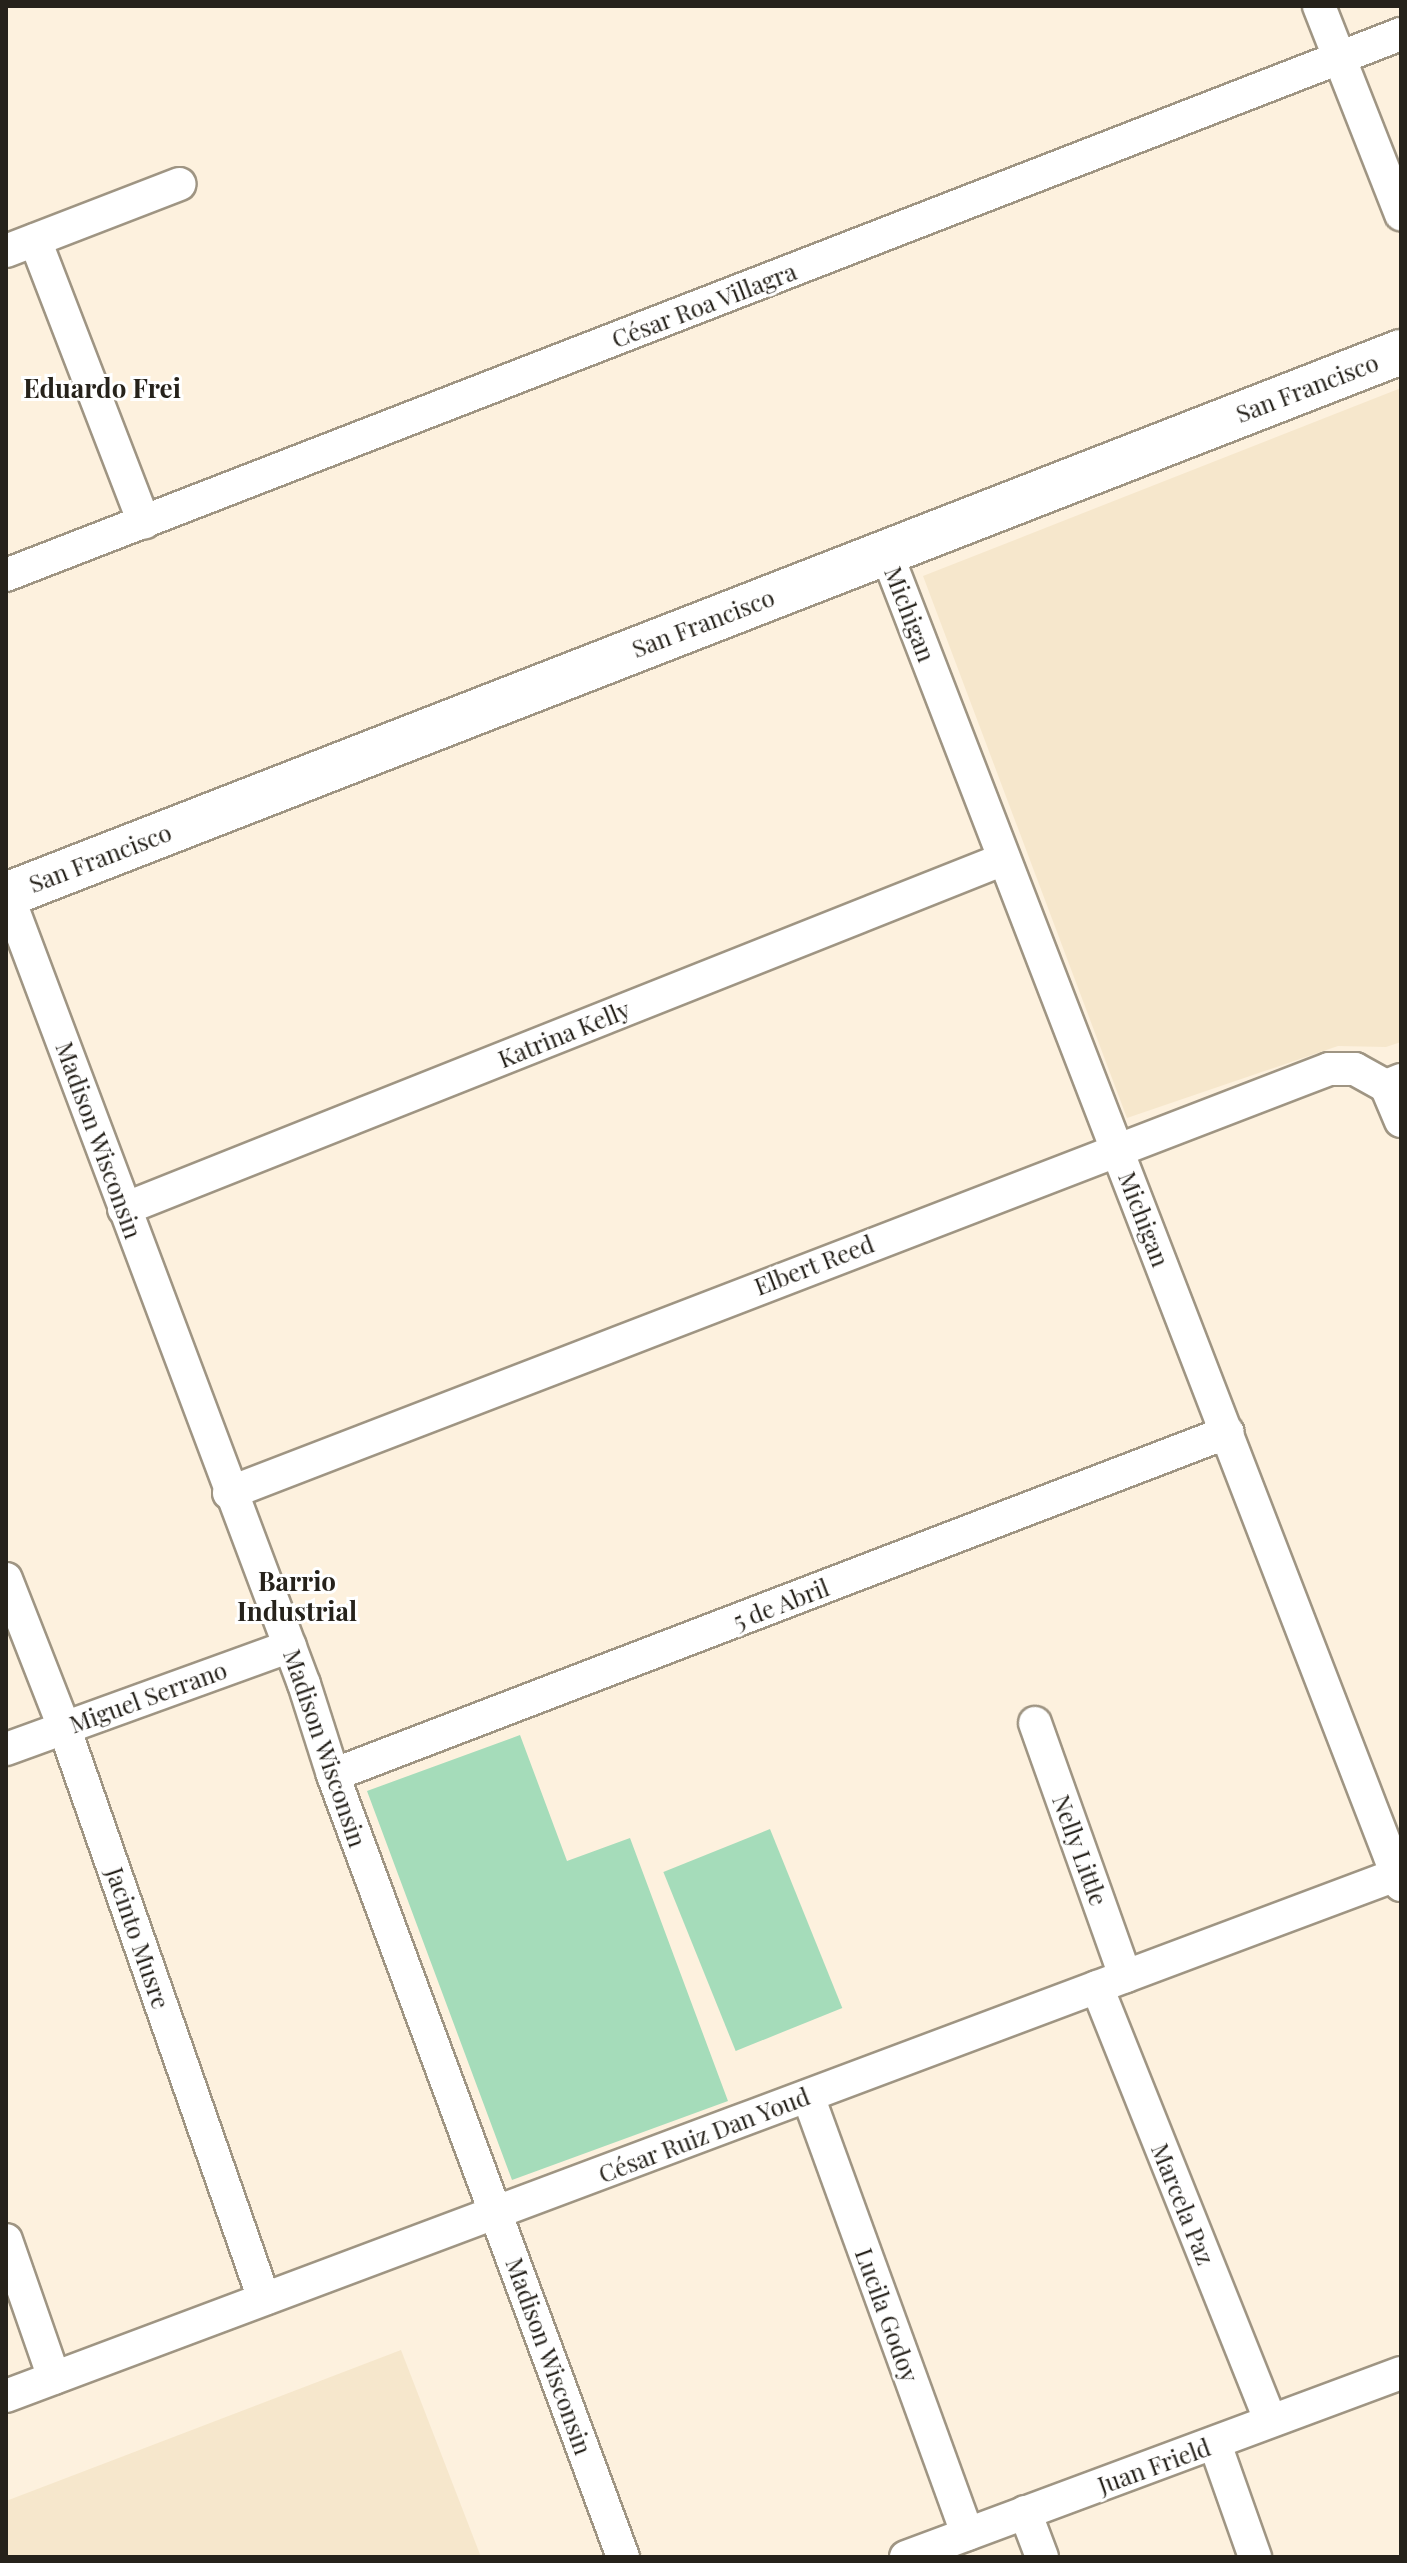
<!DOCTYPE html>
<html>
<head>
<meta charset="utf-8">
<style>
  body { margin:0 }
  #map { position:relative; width:1407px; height:2563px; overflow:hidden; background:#fdf1de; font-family:"Playfair Display",serif }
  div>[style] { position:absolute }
  .built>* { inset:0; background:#f6e7cc }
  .green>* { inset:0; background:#a5dcba; transform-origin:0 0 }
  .roads { filter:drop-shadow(2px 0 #9f9583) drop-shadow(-2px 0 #9f9583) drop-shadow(0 2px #9f9583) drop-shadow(0 -2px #9f9583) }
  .street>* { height:32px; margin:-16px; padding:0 16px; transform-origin:16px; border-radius:16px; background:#fff }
  .secondary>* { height:44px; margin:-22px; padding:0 22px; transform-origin:22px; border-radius:22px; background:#fff }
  span { translate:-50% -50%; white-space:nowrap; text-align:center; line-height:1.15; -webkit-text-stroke:6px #fff; paint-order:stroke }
  .street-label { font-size:24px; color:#26221b }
  .neighbourhood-label { font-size:26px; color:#26221b; font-weight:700 }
  .frame { position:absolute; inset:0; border:8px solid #26221b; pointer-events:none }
</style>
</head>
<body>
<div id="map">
  <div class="built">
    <div style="clip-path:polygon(1401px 388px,1401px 1042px,1386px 1047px,1338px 1046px,1127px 1118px,923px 576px)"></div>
    <div style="clip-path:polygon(401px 2350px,481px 2557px,6px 2557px,6px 2501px)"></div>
  </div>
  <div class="green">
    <div style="clip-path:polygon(520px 1735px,567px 1861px,630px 1838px,728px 2101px,512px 2180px,367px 1791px)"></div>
    <div style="left:770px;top:1829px;width:193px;height:115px;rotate:68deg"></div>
  </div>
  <div class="roads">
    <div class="street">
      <div style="left:1319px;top:6px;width:224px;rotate:68.5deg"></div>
      <div style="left:35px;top:240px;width:303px;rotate:68.9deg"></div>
      <div style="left:6px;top:251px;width:186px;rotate:-21.1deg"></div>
      <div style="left:886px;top:552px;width:1429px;rotate:68.88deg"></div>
      <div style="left:6px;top:575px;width:1496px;rotate:-21.2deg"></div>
      <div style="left:7px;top:894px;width:844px;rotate:69.4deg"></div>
      <div style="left:304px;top:1684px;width:96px;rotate:72.3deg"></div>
      <div style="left:333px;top:1775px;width:834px;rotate:69.65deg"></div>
      <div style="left:1386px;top:1086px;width:38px;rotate:67deg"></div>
      <div style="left:124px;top:1209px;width:947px;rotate:-21.69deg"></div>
      <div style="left:229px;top:1493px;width:1179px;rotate:-21.08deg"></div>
      <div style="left:1329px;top:1069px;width:26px"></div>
      <div style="left:1355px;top:1069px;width:35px;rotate:29deg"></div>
      <div style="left:1386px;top:1086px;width:16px;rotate:-22deg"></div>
      <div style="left:6px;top:1579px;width:159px;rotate:68.6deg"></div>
      <div style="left:64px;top:1727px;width:606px;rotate:70.73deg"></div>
      <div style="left:1035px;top:1723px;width:269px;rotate:70.4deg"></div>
      <div style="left:6px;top:1749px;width:302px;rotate:-19.9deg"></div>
      <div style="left:333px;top:1775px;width:958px;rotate:-20.97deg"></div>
      <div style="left:1097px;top:1987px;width:466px;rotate:68.2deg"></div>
      <div style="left:808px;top:2096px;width:466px;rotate:70deg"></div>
      <div style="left:6px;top:2240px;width:146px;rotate:70.8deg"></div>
      <div style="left:6px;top:2396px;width:1490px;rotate:-20.55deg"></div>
      <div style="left:1215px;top:2444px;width:120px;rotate:70.5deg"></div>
      <div style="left:1025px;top:2512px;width:48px;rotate:69.3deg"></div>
      <div style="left:906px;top:2557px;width:528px;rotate:-20.39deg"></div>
    </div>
    <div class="secondary">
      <div style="left:6px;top:895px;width:1497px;rotate:-21.27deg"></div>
    </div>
  </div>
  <div class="street-label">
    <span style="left:704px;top:305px;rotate:-21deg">César Roa Villagra</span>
    <span style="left:1307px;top:388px;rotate:-21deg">San Francisco</span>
    <span style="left:910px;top:614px;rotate:69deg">Michigan</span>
    <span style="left:703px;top:623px;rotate:-21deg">San Francisco</span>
    <span style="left:100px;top:858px;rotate:-21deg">San Francisco</span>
    <span style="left:564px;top:1034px;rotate:-22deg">Katrina Kelly</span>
    <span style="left:99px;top:1140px;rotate:70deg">Madison Wisconsin</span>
    <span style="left:1144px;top:1219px;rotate:69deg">Michigan</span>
    <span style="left:814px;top:1265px;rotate:-21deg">Elbert Reed</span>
    <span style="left:781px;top:1604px;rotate:-21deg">5 de Abril</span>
    <span style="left:148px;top:1697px;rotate:-20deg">Miguel Serrano</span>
    <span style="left:325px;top:1748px;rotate:71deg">Madison Wisconsin</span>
    <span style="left:1080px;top:1850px;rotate:70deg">Nelly Little</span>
    <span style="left:138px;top:1938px;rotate:71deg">Jacinto Musre</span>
    <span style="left:704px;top:2135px;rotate:-21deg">César Ruiz Dan Youd</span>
    <span style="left:1183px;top:2204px;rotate:68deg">Marcela Paz</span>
    <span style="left:887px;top:2315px;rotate:70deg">Lucila Godoy</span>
    <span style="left:549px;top:2356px;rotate:70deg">Madison Wisconsin</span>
    <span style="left:1154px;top:2466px;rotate:-20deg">Juan Frield</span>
  </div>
  <div class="neighbourhood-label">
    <span style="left:102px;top:388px">Eduardo Frei</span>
    <span style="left:297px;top:1596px">Barrio<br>Industrial</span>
  </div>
  <div class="frame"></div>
</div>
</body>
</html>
